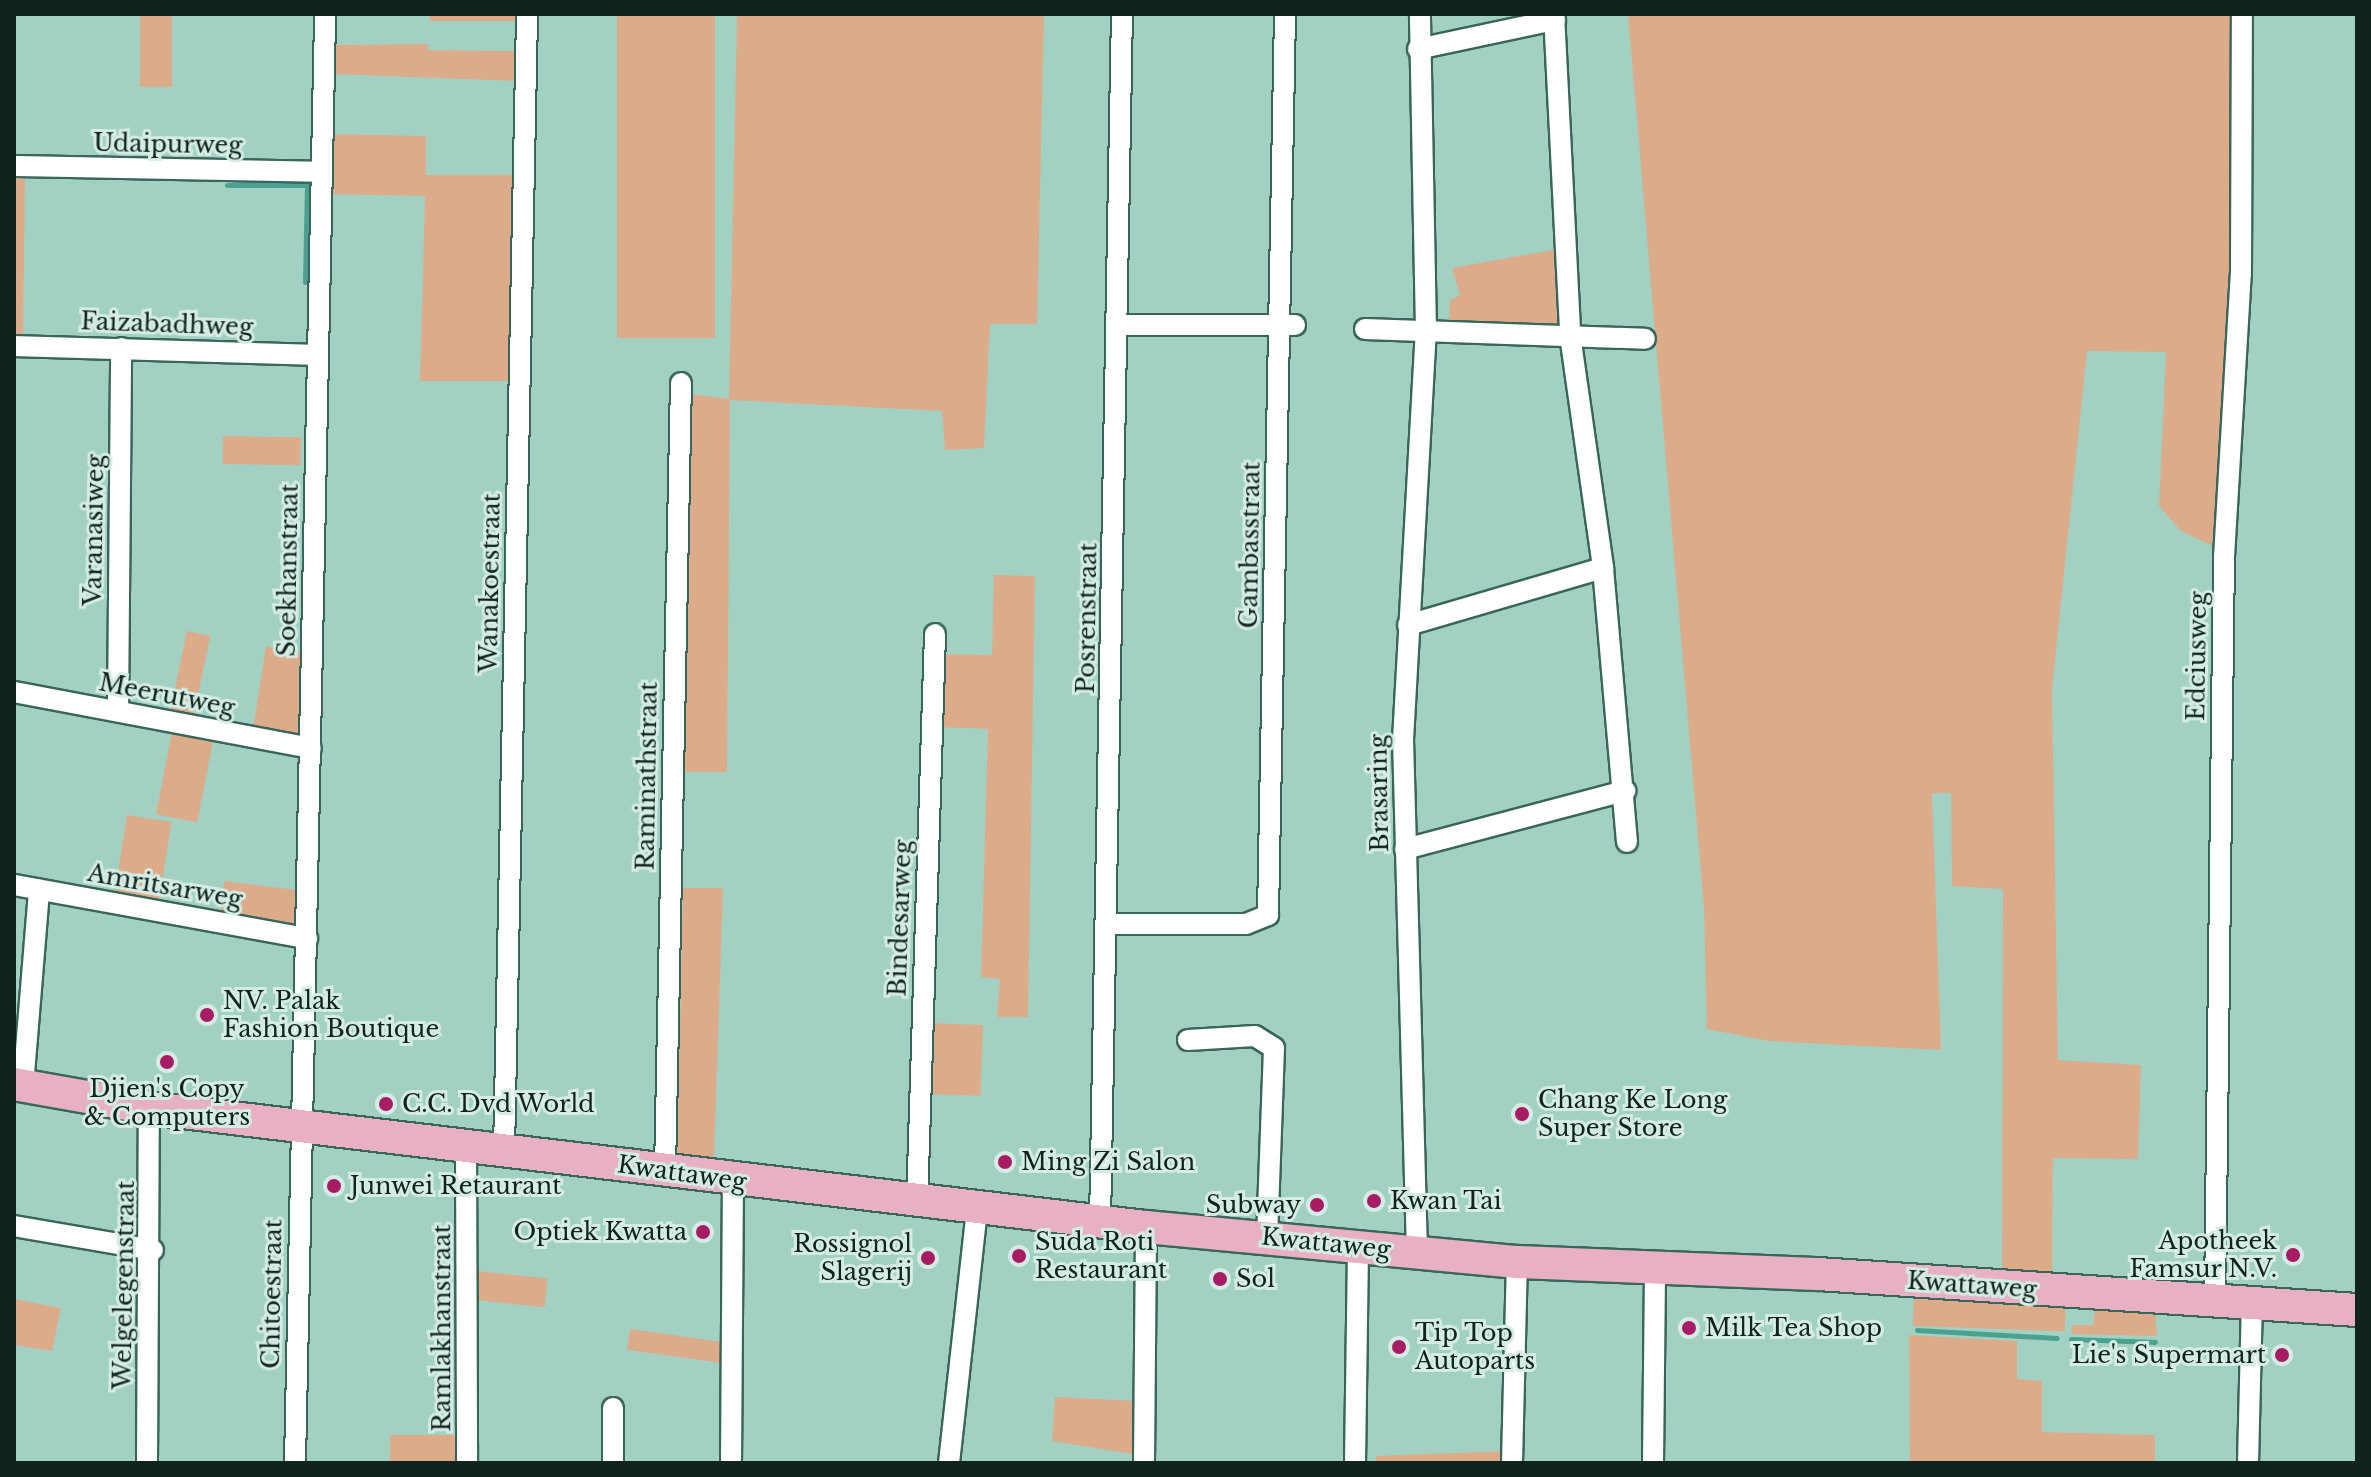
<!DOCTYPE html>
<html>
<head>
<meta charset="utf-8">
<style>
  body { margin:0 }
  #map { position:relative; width:2371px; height:1477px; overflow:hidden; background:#a2d1c4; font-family:"Libre Baskerville",serif }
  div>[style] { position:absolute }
  .green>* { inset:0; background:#dcac8a; transform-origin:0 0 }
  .stream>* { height:5px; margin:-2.5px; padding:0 2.5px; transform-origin:2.5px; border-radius:2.5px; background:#4ba18e }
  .roads { filter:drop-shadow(2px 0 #39655a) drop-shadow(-2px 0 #39655a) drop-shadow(0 2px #39655a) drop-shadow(0 -2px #39655a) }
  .street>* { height:20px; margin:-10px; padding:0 10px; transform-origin:10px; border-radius:10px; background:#fff }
  .primary>* { height:32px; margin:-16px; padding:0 16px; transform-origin:16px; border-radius:16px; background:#e7b0c5 }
  .dots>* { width:22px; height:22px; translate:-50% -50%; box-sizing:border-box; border:4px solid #d4ece5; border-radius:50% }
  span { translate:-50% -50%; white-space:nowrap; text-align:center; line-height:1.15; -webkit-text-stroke:6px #d4ece5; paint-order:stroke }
  .street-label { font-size:24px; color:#10231e }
  .poi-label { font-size:24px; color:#10231e }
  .left { translate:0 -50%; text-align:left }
  .right { translate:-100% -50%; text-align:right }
  .frame { position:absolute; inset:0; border:16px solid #10231e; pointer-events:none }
</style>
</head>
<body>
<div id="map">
  <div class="green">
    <div style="left:140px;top:14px;width:32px;height:73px"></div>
    <div style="left:430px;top:14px;width:91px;height:7px"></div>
    <div style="left:617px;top:14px;width:98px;height:324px"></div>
    <div style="clip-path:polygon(737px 14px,1044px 14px,1037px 324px,990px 324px,984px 448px,945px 450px,942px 411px,730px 400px,727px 772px,683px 772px,689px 394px,729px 399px)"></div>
    <div style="clip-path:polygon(1628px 14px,2235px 14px,2235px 303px,2219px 549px,2181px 531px,2159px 506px,2166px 352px,2087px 351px,2052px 689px,2058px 1060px,2141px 1065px,2138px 1159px,2053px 1158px,2052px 1274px,2002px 1271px,2003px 889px,1952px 886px,1951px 793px,1932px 793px,1941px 1050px,1769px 1041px,1707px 1029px,1704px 909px)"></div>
    <div style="clip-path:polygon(428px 44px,428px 50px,519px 51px,519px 81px,331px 74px,331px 45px)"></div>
    <div style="clip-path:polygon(329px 134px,426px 136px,426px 175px,518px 175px,515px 381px,420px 381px,425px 196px,328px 194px)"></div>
    <div style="clip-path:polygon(14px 174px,25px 174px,23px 342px,14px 342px)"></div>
    <div style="clip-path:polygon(1564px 248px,1562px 328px,1449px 324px,1450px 300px,1460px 295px,1452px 268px)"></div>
    <div style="left:223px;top:436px;width:78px;height:28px;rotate:1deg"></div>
    <div style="clip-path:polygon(994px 575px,1035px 576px,1028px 1017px,997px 1017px,1000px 979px,981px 977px,988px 729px,937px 727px,939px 654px,992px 655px)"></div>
    <div style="left:187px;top:631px;width:24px;height:85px;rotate:12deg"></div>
    <div style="clip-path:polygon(266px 646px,305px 655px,301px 734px,295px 737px,253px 729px)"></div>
    <div style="left:173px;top:727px;width:42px;height:89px;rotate:11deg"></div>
    <div style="left:127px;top:815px;width:45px;height:83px;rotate:9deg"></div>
    <div style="left:224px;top:881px;width:78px;height:36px;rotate:7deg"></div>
    <div style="clip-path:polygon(683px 888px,723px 888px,714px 1160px,679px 1161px,677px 1154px)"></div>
    <div style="left:929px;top:1023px;width:54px;height:71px;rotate:2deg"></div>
    <div style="left:477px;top:1271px;width:71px;height:29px;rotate:6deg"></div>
    <div style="left:1914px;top:1296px;width:152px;height:30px;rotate:2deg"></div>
    <div style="clip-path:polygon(14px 1299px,61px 1308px,52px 1351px,14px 1345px)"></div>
    <div style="clip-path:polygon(2096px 1302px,2155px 1308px,2157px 1336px,2071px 1334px,2072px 1325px,2093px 1325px)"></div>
    <div style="left:630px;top:1329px;width:97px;height:21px;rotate:8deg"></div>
    <div style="clip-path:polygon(1909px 1335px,2017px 1341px,2017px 1379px,2042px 1381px,2042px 1432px,2155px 1435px,2155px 1463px,1910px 1463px)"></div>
    <div style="clip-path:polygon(1055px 1397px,1140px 1401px,1138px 1455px,1052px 1441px)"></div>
    <div style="left:462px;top:1435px;width:28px;height:72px;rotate:90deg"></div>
    <div style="clip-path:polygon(1507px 1451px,1506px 1463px,1376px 1463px,1376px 1456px)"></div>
  </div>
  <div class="stream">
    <div style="left:227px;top:185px;width:80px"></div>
    <div style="left:307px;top:185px;width:97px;rotate:91.2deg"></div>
    <div style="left:1917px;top:1330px;width:140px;rotate:3.3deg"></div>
    <div style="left:2071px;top:1339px;width:84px;rotate:2deg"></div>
  </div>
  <div class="roads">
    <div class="street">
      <div style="left:1554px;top:14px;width:321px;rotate:87.1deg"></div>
      <div style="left:1570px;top:335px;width:235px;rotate:81.9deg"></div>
      <div style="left:1603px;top:568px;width:275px;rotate:85deg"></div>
      <div style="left:1418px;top:49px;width:140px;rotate:-12deg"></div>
      <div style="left:14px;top:166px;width:307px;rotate:1.1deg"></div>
      <div style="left:1118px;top:325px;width:177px"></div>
      <div style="left:1365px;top:329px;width:280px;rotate:2deg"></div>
      <div style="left:14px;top:346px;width:304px;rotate:1.7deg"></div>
      <div style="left:1408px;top:625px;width:203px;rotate:-16.3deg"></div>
      <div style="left:14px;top:692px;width:302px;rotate:10.7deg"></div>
      <div style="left:118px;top:711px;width:363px;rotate:-89.5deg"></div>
      <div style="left:1405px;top:849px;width:228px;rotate:-14.8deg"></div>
      <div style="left:14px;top:885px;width:298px;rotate:10.3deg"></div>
      <div style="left:1109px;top:924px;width:137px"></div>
      <div style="left:1246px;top:924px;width:24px;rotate:-22deg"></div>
      <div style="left:1268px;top:915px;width:901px;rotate:-88.92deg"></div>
      <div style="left:1188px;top:1040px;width:67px;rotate:-3.4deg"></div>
      <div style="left:1255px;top:1036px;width:22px;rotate:32deg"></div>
      <div style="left:1274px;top:1048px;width:190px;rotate:92.1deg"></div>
      <div style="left:23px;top:1086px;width:197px;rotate:-85.3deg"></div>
      <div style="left:466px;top:1146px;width:317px;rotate:89.8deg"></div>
      <div style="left:504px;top:1152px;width:1138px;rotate:-88.84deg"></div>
      <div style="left:665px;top:1171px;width:788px;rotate:-88.84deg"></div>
      <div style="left:917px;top:1204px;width:570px;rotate:-88.19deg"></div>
      <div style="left:1100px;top:1223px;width:1209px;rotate:-88.96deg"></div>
      <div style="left:14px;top:1226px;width:141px;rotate:9.8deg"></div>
      <div style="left:1417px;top:1253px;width:513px;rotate:-91.56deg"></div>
      <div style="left:1403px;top:740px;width:410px;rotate:-86.8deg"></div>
      <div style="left:1426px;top:331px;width:317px;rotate:-91.1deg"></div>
      <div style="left:2215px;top:1300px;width:743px;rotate:-89.31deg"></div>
      <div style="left:2224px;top:557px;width:284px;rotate:-86.6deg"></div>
      <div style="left:2241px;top:274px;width:260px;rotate:-89.8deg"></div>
      <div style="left:147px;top:1463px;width:355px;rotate:-89.7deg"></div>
      <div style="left:295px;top:1463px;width:1449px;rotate:-88.81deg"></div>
      <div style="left:613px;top:1463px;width:55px;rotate:-90deg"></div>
      <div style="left:731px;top:1463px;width:282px;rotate:-89.6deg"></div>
      <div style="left:949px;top:1463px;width:256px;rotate:-83.7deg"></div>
      <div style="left:1144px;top:1463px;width:236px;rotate:-89.5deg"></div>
      <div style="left:1355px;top:1463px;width:217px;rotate:-89.2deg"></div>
      <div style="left:1512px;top:1463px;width:201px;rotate:-88.6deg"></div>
      <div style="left:1653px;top:1463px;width:196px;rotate:-89.4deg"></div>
      <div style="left:2248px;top:1463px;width:161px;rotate:-88.6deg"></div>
    </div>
    <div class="primary">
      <div style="left:14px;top:1084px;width:137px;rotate:10.1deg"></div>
      <div style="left:149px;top:1108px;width:1004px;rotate:6.81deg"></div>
      <div style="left:1146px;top:1227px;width:373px;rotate:5.4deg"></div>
      <div style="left:1517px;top:1262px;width:301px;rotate:2.3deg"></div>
      <div style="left:1818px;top:1274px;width:540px;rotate:3.82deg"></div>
    </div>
  </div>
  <div class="dots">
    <div style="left:207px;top:1015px;background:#a71c62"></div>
    <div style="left:167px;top:1062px;background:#a71c62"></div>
    <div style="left:386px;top:1104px;background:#a71c62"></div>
    <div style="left:1522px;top:1114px;background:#a71c62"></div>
    <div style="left:1005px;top:1162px;background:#a71c62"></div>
    <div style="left:334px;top:1186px;background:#a71c62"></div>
    <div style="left:1374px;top:1201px;background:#a71c62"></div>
    <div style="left:1317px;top:1205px;background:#a71c62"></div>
    <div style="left:703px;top:1232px;background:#a71c62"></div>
    <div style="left:2293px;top:1255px;background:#a71c62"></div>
    <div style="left:1019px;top:1256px;background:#a71c62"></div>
    <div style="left:928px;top:1258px;background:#a71c62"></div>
    <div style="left:1220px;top:1279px;background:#a71c62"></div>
    <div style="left:1689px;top:1328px;background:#a71c62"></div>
    <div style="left:1399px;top:1347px;background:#a71c62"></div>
    <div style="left:2282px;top:1355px;background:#a71c62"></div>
  </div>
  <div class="street-label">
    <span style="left:168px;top:144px;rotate:1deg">Udaipurweg</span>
    <span style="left:167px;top:324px;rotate:2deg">Faizabadhweg</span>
    <span style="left:94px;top:530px;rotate:-89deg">Varanasiweg</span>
    <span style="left:1250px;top:545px;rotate:-89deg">Gambasstraat</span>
    <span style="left:288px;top:570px;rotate:-89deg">Soekhanstraat</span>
    <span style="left:490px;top:583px;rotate:-89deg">Wanakoestraat</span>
    <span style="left:1087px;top:618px;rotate:-89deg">Posrenstraat</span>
    <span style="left:2197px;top:656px;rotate:-89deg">Edciusweg</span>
    <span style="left:167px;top:695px;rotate:11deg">Meerutweg</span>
    <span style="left:647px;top:776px;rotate:-89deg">Raminathstraat</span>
    <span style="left:1379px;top:793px;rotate:-91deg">Brasaring</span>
    <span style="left:165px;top:886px;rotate:10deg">Amritsarweg</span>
    <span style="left:900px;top:918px;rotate:-88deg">Bindesarweg</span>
    <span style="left:682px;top:1173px;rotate:8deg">Kwattaweg</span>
    <span style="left:1326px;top:1243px;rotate:6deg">Kwattaweg</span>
    <span style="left:124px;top:1285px;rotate:-89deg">Welgelegenstraat</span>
    <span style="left:1972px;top:1285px;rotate:4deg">Kwattaweg</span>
    <span style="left:272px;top:1294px;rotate:-89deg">Chitoestraat</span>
    <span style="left:442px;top:1328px;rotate:-90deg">Ramlakhanstraat</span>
  </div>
  <div class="poi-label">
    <span class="left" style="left:223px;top:1015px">NV. Palak<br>Fashion Boutique</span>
    <span style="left:167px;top:1103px">Djien's Copy<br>&amp; Computers</span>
    <span class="left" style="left:1538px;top:1114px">Chang Ke Long<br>Super Store</span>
    <span class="left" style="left:402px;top:1104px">C.C. Dvd World</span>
    <span class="left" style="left:1021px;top:1162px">Ming Zi Salon</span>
    <span class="left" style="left:350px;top:1186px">Junwei Retaurant</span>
    <span class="left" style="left:1390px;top:1201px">Kwan Tai</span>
    <span class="right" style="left:1301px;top:1205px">Subway</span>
    <span class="right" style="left:687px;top:1232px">Optiek Kwatta</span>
    <span class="right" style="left:2277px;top:1255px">Apotheek<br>Famsur N.V.</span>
    <span class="left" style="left:1035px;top:1256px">Suda Roti<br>Restaurant</span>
    <span class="right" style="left:912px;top:1258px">Rossignol<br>Slagerij</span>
    <span class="left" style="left:1236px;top:1279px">Sol</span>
    <span class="left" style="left:1705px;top:1328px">Milk Tea Shop</span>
    <span class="left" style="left:1415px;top:1347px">Tip Top<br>Autoparts</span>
    <span class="right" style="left:2266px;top:1355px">Lie's Supermart</span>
  </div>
  <div class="frame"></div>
</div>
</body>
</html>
